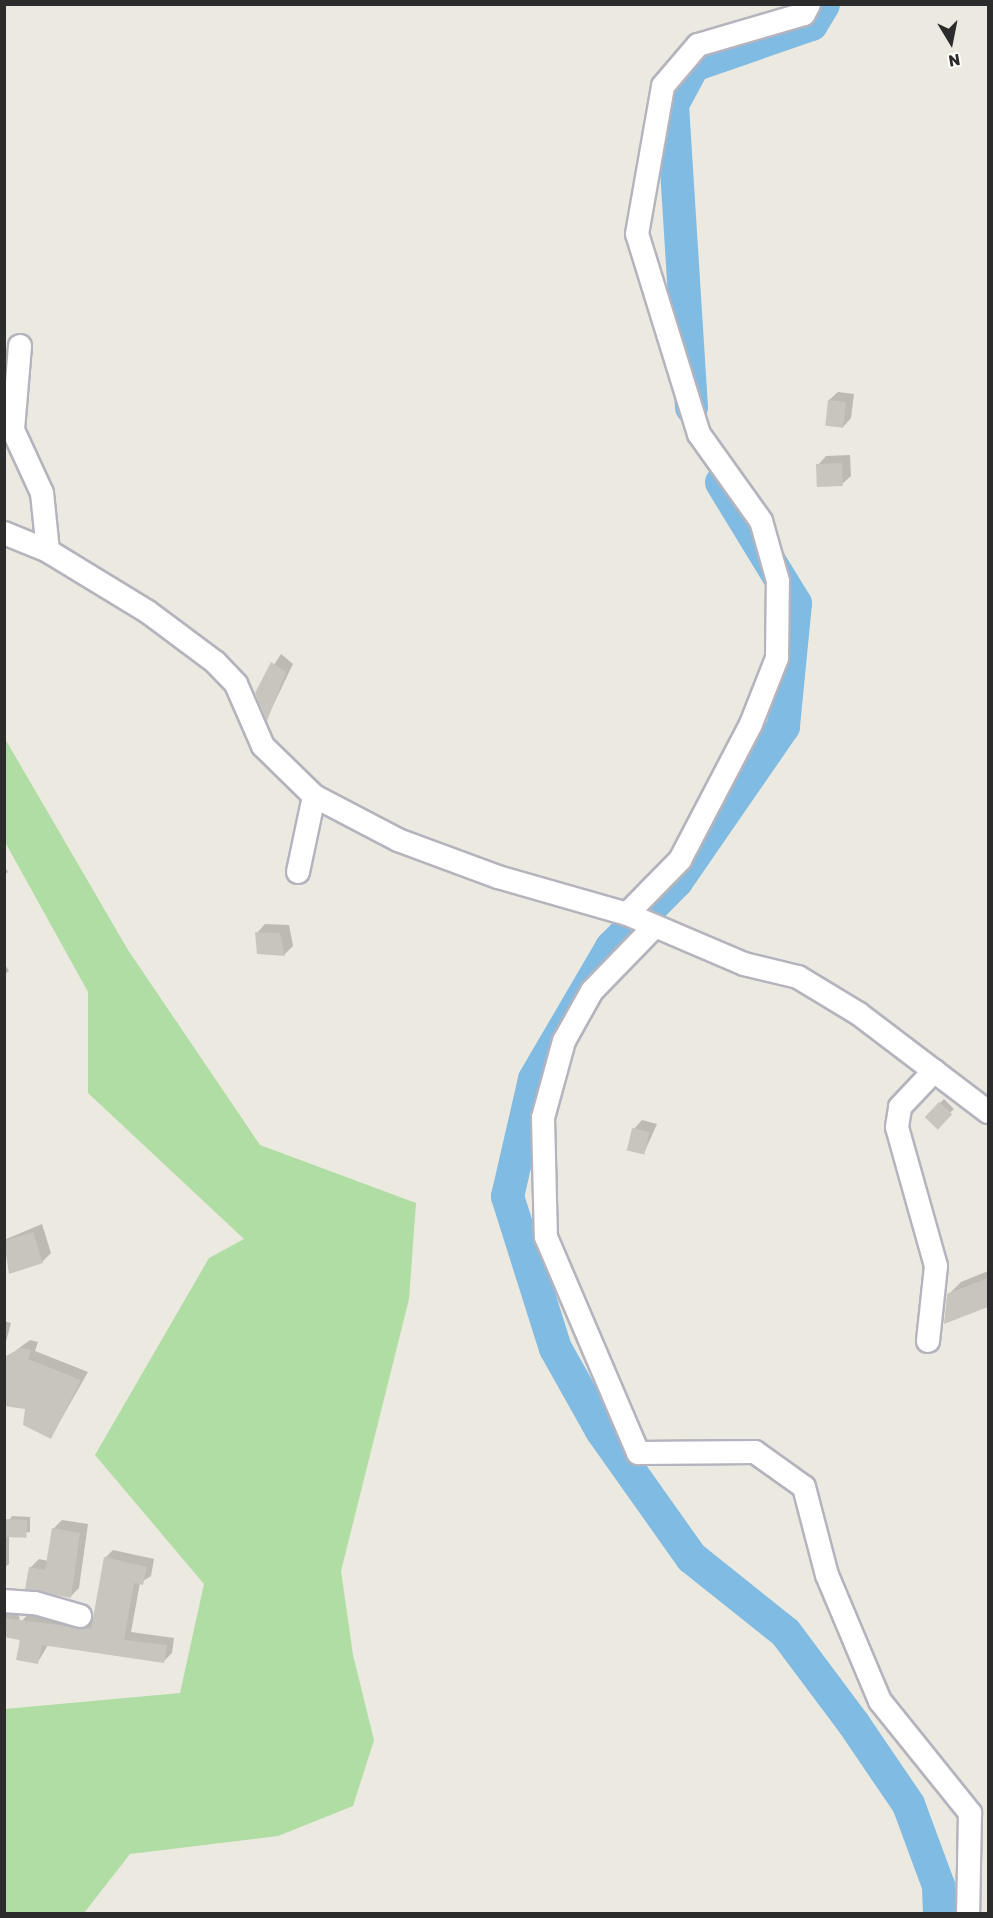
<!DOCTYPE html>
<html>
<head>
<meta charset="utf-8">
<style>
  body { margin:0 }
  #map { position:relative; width:993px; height:1918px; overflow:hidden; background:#ece9e0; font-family:Rubik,sans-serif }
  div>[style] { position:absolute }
  .green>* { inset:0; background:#afdda3 }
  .shadow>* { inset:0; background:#0003; transform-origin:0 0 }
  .river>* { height:33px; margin:-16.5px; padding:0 16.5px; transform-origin:16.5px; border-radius:16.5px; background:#7fbbe3 }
  .building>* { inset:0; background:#c8c5bf; transform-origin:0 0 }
  .roads { filter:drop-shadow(2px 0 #b4b4be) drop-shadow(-2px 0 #b4b4be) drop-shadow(0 2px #b4b4be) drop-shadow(0 -2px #b4b4be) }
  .minor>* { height:22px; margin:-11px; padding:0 11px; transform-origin:11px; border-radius:11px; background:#fff }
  span { translate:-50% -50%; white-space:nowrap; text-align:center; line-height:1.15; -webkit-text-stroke:4.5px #fff; paint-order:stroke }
  .frame { position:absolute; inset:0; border:6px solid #2c2c2c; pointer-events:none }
  .north { position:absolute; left:921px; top:12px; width:60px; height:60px; -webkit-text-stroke:4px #fff; paint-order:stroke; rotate:170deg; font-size:16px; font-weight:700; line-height:24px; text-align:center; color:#2c2c2c }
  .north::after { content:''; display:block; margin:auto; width:21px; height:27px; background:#2c2c2c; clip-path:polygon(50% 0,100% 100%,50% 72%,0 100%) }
</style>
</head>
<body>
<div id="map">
  <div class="green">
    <div style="clip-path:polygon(4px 737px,128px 950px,260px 1145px,416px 1203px,409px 1299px,341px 1571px,353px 1655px,374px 1740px,353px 1806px,278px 1836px,130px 1854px,84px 1913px,5px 1913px,5px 1709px,180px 1693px,204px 1584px,95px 1455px,209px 1258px,244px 1239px,88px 1093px,88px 992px,5px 842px)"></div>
  </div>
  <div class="shadow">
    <div style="clip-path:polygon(838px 392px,854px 394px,851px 418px,843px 427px,829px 400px)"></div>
    <div style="clip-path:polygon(850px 455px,851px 476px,842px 484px,818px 465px,826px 456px)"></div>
    <div style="clip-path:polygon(281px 654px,293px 664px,267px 718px,256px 693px)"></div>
    <div style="clip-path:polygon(4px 865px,8px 872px,4px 875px)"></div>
    <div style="clip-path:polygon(265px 924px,289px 925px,293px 946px,285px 954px,258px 953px,257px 933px)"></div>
    <div style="clip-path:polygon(4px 963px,9px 971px,4px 975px)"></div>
    <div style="left:944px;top:1099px;width:14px;height:25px;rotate:45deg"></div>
    <div style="clip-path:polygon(642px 1120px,657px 1124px,644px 1153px,634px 1129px)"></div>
    <div style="clip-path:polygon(42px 1224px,51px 1253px,42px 1262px,10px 1272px,4px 1240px)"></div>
    <div style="clip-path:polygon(988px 1271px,988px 1306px,946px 1322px,948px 1295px,961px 1282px)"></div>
    <div style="clip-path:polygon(4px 1321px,11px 1323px,4px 1349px)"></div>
    <div style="clip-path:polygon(30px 1340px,38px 1342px,35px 1351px,88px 1372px,51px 1437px,27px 1407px,4px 1404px,7px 1357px)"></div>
    <div style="clip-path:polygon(12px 1516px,30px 1517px,30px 1532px,9px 1535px,9px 1564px,4px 1568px,4px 1528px)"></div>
    <div style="clip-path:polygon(62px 1520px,88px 1524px,79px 1588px,70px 1597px,30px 1568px,39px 1559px,48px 1561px,53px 1529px)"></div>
    <div style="clip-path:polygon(113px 1550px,154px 1559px,151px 1576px,140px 1583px,131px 1632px,174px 1638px,172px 1653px,164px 1661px,48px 1645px,38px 1662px,18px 1658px,21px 1629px,4px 1635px,4px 1612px,18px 1607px,20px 1623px,29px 1613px,94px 1621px,105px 1558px)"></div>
  </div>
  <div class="river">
    <div style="left:691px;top:407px;width:304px;rotate:-93.6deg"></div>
    <div style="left:672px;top:104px;width:44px;rotate:-61.7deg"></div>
    <div style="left:693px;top:65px;width:125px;rotate:-19.2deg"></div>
    <div style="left:811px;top:24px;width:23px;rotate:-59deg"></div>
    <div style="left:721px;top:482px;width:142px;rotate:58.6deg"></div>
    <div style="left:795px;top:603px;width:124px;rotate:95.6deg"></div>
    <div style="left:783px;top:726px;width:188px;rotate:124.6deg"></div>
    <div style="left:676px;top:881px;width:93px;rotate:134.6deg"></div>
    <div style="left:611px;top:947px;width:153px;rotate:120.3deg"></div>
    <div style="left:534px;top:1079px;width:120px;rotate:103deg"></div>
    <div style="left:507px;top:1196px;width:159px;rotate:72.5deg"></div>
    <div style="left:555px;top:1348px;width:94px;rotate:60.7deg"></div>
    <div style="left:601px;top:1430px;width:156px;rotate:54.7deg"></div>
    <div style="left:691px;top:1557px;width:120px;rotate:38.6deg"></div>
    <div style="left:785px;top:1632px;width:114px;rotate:53.2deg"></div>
    <div style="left:853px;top:1723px;width:98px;rotate:55.8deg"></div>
    <div style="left:908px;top:1804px;width:86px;rotate:69.7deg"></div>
    <div style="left:938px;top:1885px;width:29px;rotate:88deg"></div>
  </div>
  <div class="building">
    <div style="left:828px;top:400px;width:18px;height:26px;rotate:6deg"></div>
    <div style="left:842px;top:463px;width:23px;height:26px;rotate:88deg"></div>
    <div style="clip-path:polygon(271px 662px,286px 672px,267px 721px,255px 693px)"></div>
    <div style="clip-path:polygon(255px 932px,280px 933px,285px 956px,257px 954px)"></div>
    <div style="left:939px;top:1102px;width:18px;height:21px;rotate:43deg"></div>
    <div style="left:632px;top:1128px;width:18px;height:23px;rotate:13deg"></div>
    <div style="clip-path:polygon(33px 1232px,43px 1263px,9px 1274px,4px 1241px)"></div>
    <div style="clip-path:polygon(988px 1278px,988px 1307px,944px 1324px,947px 1294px)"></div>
    <div style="clip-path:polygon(21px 1348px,31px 1350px,28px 1359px,81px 1380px,51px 1439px,23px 1425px,25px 1409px,4px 1406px,6px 1356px)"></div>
    <div style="left:4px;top:1519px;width:23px;height:18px;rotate:2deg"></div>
    <div style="clip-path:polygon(52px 1528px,80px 1533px,71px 1598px,25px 1589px,29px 1567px,45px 1570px)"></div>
    <div style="clip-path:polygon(104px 1557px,147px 1567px,143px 1585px,134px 1583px,124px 1640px,167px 1645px,164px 1663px,42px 1645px,38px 1664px,16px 1660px,20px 1640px,4px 1637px,4px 1618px,91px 1629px)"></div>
  </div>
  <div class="roads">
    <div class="minor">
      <div style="left:20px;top:346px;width:84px;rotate:94.8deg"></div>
      <div style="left:13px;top:430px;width:69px;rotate:65.3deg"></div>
      <div style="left:42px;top:493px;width:58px;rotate:84.1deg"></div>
      <div style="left:4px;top:533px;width:48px;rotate:22.2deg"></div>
      <div style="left:48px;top:551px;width:117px;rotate:31.4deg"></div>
      <div style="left:148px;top:612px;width:84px;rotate:36.7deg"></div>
      <div style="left:215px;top:662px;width:30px;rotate:46deg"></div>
      <div style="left:236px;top:684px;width:68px;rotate:66.5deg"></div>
      <div style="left:263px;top:746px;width:71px;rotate:44.4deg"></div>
      <div style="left:314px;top:796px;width:95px;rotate:27.6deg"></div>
      <div style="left:398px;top:840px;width:107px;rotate:20.3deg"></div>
      <div style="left:498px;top:877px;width:134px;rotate:16deg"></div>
      <div style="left:627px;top:914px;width:127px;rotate:23.1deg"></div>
      <div style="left:744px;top:964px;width:56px;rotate:13.5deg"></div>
      <div style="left:798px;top:977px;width:71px;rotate:31.2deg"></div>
      <div style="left:859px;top:1014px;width:162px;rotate:37.2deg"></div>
      <div style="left:298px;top:872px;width:78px;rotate:-78.1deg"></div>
      <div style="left:627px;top:914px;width:76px;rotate:-45.5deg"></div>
      <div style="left:680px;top:860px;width:153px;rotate:-62.4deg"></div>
      <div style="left:751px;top:724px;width:71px;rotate:-68.5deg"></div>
      <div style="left:777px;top:658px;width:77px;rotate:-89.3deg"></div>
      <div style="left:778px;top:581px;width:62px;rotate:-105.8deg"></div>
      <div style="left:761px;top:521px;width:107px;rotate:-125.5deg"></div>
      <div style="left:699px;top:434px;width:209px;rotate:-107.2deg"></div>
      <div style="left:637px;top:234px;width:150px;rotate:-80deg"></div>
      <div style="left:663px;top:86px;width:54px;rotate:-49.5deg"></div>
      <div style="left:698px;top:45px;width:110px;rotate:-16.3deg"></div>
      <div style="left:804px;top:14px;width:11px;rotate:-63deg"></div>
      <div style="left:654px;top:927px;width:89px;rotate:134.1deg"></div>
      <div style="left:592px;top:991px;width:57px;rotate:119.2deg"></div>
      <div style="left:564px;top:1041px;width:80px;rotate:105.3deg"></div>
      <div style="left:543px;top:1118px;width:119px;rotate:88.6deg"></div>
      <div style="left:546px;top:1237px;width:235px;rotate:66.9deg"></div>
      <div style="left:638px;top:1453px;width:117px;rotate:-0.5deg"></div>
      <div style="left:755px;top:1452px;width:60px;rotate:35.5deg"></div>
      <div style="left:804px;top:1487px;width:91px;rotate:75.4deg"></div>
      <div style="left:827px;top:1575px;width:137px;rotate:67.2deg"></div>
      <div style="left:880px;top:1701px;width:144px;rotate:51.2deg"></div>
      <div style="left:970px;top:1813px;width:101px;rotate:91.1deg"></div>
      <div style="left:928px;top:1341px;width:75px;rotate:-83.9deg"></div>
      <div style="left:936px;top:1266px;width:144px;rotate:-105.7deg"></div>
      <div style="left:897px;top:1127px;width:20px;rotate:-81deg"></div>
      <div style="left:900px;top:1107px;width:50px;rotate:-46.6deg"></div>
      <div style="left:4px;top:1601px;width:31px;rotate:4deg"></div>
      <div style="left:35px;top:1603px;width:47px;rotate:16.1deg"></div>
    </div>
  </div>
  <div class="frame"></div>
  <div class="north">N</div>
</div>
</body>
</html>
